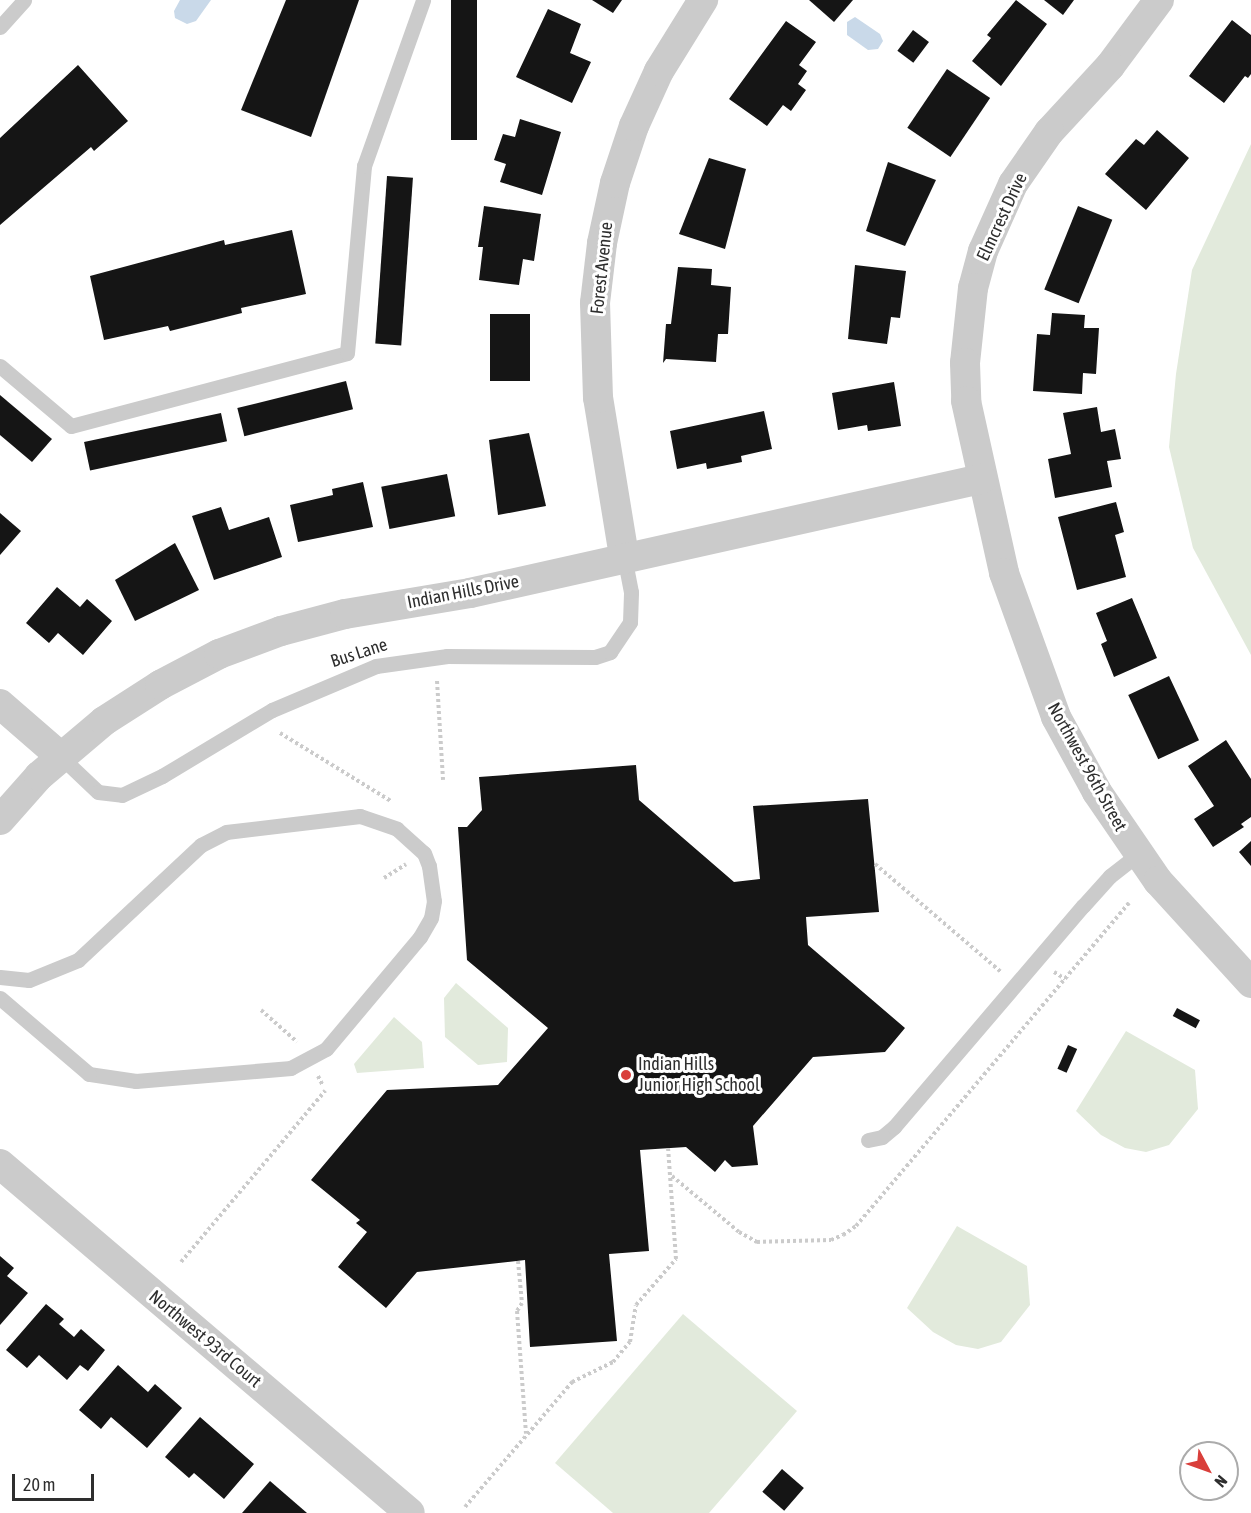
<!DOCTYPE html>
<html>
<head>
<meta charset="utf-8">
<style>
  body { margin:0 }
  #map { position:relative; width:1251px; height:1513px; overflow:hidden; background:#fff; font-family:"Asap Condensed",sans-serif }
  div>[style] { position:absolute }
  .green>* { inset:0; background:#e2eadc }
  .water>* { inset:0; background:#c9d9e9 }
  .building>* { inset:0; background:#151515; transform-origin:0 0 }
  .path>* { height:4px; margin-top:-2px; transform-origin:0; background:repeating-linear-gradient(90deg,#cbcbcb 0 3px,transparent 0 6px) }
  .service>* { height:15px; margin:-7.5px; padding:0 7.5px; transform-origin:7.5px; border-radius:7.5px; background:#cbcbcb }
  .minor>* { height:30px; margin:-15px; padding:0 15px; transform-origin:15px; border-radius:15px; background:#cbcbcb }
  .dots>* { width:16px; height:16px; translate:-50% -50%; box-sizing:border-box; border:3px solid #fff; border-radius:50% }
  span { translate:-50% -50%; white-space:nowrap; text-align:center; line-height:1.15; -webkit-text-stroke:6px #fff; paint-order:stroke }
  .street-label { font-size:18px; color:#2e2e2e }
  .poi-label { font-size:18px; color:#2e2e2e }
  .left { translate:0 -50%; text-align:left }
  .north { position:absolute; left:1179px; top:1441px; width:60px; height:60px; box-sizing:border-box; background:#fff; border:2px solid #ababab; border-radius:50%; rotate:131deg; font-size:16px; font-weight:700; line-height:24px; text-align:center; color:#2e2e2e }
  .north::after { content:''; display:block; margin:auto; width:21px; height:27px; background:#d93f3b; clip-path:polygon(50% 0,100% 100%,50% 72%,0 100%) }
  .scale { position:absolute; left:12px; top:1474px; width:82px; height:27px; box-sizing:border-box; border:3px solid #2e2e2e; border-top:0; padding-left:8px; font-size:18px; line-height:21px; white-space:nowrap; color:#2e2e2e; -webkit-text-stroke:4px #fff; paint-order:stroke }
</style>
</head>
<body>
<div id="map">
  <div class="green">
    <div style="clip-path:polygon(1251px 144px,1251px 655px,1193px 548px,1169px 447px,1176px 374px,1192px 270px)"></div>
    <div style="clip-path:polygon(456px 983px,508px 1028px,507px 1062px,478px 1065px,445px 1037px,444px 998px)"></div>
    <div style="clip-path:polygon(394px 1017px,422px 1042px,424px 1068px,357px 1073px,354px 1064px)"></div>
    <div style="clip-path:polygon(1126px 1031px,1195px 1070px,1198px 1109px,1169px 1145px,1146px 1152px,1125px 1148px,1101px 1135px,1076px 1111px)"></div>
    <div style="clip-path:polygon(957px 1226px,1027px 1266px,1030px 1305px,1001px 1342px,978px 1349px,956px 1345px,933px 1332px,907px 1308px)"></div>
    <div style="clip-path:polygon(683px 1314px,797px 1411px,709px 1513px,613px 1513px,555px 1463px)"></div>
  </div>
  <div class="water">
    <div style="clip-path:polygon(180px 0,211px 0,196px 21px,187px 24px,175px 18px,174px 11px)"></div>
    <div style="clip-path:polygon(855px 17px,880px 34px,883px 41px,878px 49px,868px 50px,847px 35px,847px 22px)"></div>
  </div>
  <div class="building">
    <div style="clip-path:polygon(286px 0,359px 0,311px 137px,241px 110px)"></div>
    <div style="left:451px;top:0;width:26px;height:140px"></div>
    <div style="clip-path:polygon(592px 0,622px 0,613px 13px)"></div>
    <div style="clip-path:polygon(809px 0,853px 0,834px 22px)"></div>
    <div style="clip-path:polygon(1016px 0,1047px 24px,1001px 86px,972px 61px,991px 38px,987px 35px)"></div>
    <div style="clip-path:polygon(1044px 0,1074px 0,1063px 15px)"></div>
    <div style="clip-path:polygon(548px 9px,581px 24px,570px 53px,591px 62px,572px 103px,516px 77px)"></div>
    <div style="clip-path:polygon(1232px 20px,1251px 35px,1251px 74px,1248px 78px,1245px 76px,1224px 103px,1189px 76px)"></div>
    <div style="clip-path:polygon(786px 21px,816px 42px,799px 65px,807px 71px,798px 84px,806px 90px,791px 111px,783px 105px,767px 126px,729px 99px)"></div>
    <div style="left:913px;top:30px;width:20px;height:26px;rotate:37deg"></div>
    <div style="clip-path:polygon(78px 65px,128px 121px,94px 151px,91px 147px,0 225px,0 138px)"></div>
    <div style="left:947px;top:69px;width:52px;height:71px;rotate:34deg"></div>
    <div style="clip-path:polygon(520px 119px,561px 132px,542px 195px,500px 182px,506px 164px,494px 160px,503px 134px,515px 137px)"></div>
    <div style="clip-path:polygon(1157px 130px,1189px 158px,1146px 210px,1105px 174px,1136px 139px,1144px 145px)"></div>
    <div style="clip-path:polygon(709px 158px,746px 169px,725px 249px,679px 234px)"></div>
    <div style="clip-path:polygon(888px 162px,936px 180px,905px 246px,866px 231px)"></div>
    <div style="left:387px;top:176px;width:26px;height:168px;rotate:4deg"></div>
    <div style="clip-path:polygon(484px 206px,541px 214px,534px 261px,523px 259px,519px 285px,479px 280px,483px 247px,478px 247px)"></div>
    <div style="left:1078px;top:206px;width:37px;height:90px;rotate:22deg"></div>
    <div style="clip-path:polygon(292px 230px,306px 294px,241px 308px,242px 313px,170px 331px,168px 326px,104px 340px,90px 276px,224px 240px,225px 245px)"></div>
    <div style="clip-path:polygon(855px 265px,906px 271px,900px 318px,891px 317px,887px 344px,848px 339px)"></div>
    <div style="clip-path:polygon(678px 267px,712px 269px,711px 285px,731px 287px,728px 334px,718px 334px,716px 362px,666px 359px,663px 363px,666px 324px,671px 324px)"></div>
    <div style="clip-path:polygon(1052px 313px,1085px 315px,1084px 328px,1099px 328px,1096px 374px,1083px 373px,1082px 394px,1033px 391px,1037px 334px,1050px 335px)"></div>
    <div style="left:490px;top:314px;width:40px;height:67px"></div>
    <div style="left:346px;top:381px;width:29px;height:112px;rotate:76deg"></div>
    <div style="clip-path:polygon(894px 382px,901px 426px,868px 431px,867px 425px,838px 430px,832px 393px)"></div>
    <div style="clip-path:polygon(0 395px,52px 439px,32px 462px,0 435px)"></div>
    <div style="clip-path:polygon(1097px 407px,1101px 432px,1115px 429px,1121px 459px,1107px 461px,1112px 487px,1055px 498px,1048px 459px,1071px 454px,1063px 413px)"></div>
    <div style="clip-path:polygon(764px 411px,772px 449px,741px 456px,742px 462px,707px 469px,706px 463px,677px 469px,670px 431px)"></div>
    <div style="left:221px;top:413px;width:29px;height:140px;rotate:78deg"></div>
    <div style="clip-path:polygon(529px 433px,546px 506px,498px 515px,489px 440px)"></div>
    <div style="left:447px;top:474px;width:43px;height:67px;rotate:79deg"></div>
    <div style="clip-path:polygon(363px 482px,373px 527px,298px 542px,290px 505px,333px 495px,332px 489px)"></div>
    <div style="clip-path:polygon(1116px 502px,1124px 532px,1115px 535px,1126px 577px,1077px 590px,1058px 517px)"></div>
    <div style="clip-path:polygon(221px 507px,229px 530px,269px 517px,282px 557px,214px 580px,192px 516px)"></div>
    <div style="clip-path:polygon(0 513px,21px 531px,0 555px)"></div>
    <div style="clip-path:polygon(175px 543px,199px 590px,135px 621px,115px 580px)"></div>
    <div style="clip-path:polygon(57px 587px,80px 607px,87px 599px,112px 621px,83px 655px,58px 633px,49px 643px,26px 623px)"></div>
    <div style="clip-path:polygon(1132px 598px,1157px 658px,1114px 677px,1101px 644px,1107px 641px,1096px 613px)"></div>
    <div style="left:1169px;top:676px;width:71px;height:45px;rotate:65deg"></div>
    <div style="clip-path:polygon(1226px 740px,1251px 779px,1251px 817px,1241px 824px,1244px 827px,1213px 847px,1194px 819px,1214px 806px,1188px 766px)"></div>
    <div style="clip-path:polygon(636px 765px,639px 800px,734px 882px,760px 879px,753px 806px,868px 799px,879px 912px,806px 917px,808px 945px,905px 1028px,885px 1052px,813px 1057px,753px 1126px,758px 1165px,732px 1167px,725px 1160px,715px 1172px,686px 1147px,640px 1150px,649px 1251px,609px 1254px,617px 1341px,530px 1347px,525px 1260px,417px 1272px,386px 1308px,338px 1267px,367px 1232px,356px 1223px,360px 1220px,311px 1180px,387px 1090px,498px 1085px,548px 1028px,467px 960px,458px 827px,467px 827px,482px 810px,479px 777px)"></div>
    <div style="clip-path:polygon(1251px 841px,1251px 866px,1239px 852px)"></div>
    <div style="left:1177px;top:1008px;width:26px;height:9px;rotate:28deg"></div>
    <div style="left:1068px;top:1045px;width:10px;height:26px;rotate:24deg"></div>
    <div style="clip-path:polygon(0 1256px,14px 1268px,7px 1276px,28px 1293px,0 1325px)"></div>
    <div style="clip-path:polygon(46px 1304px,64px 1319px,59px 1324px,74px 1337px,81px 1329px,105px 1350px,88px 1371px,80px 1365px,67px 1380px,39px 1355px,27px 1368px,6px 1350px)"></div>
    <div style="clip-path:polygon(118px 1365px,148px 1392px,155px 1384px,182px 1408px,147px 1448px,111px 1417px,101px 1429px,79px 1410px)"></div>
    <div style="clip-path:polygon(200px 1417px,254px 1464px,224px 1499px,194px 1473px,189px 1478px,165px 1457px)"></div>
    <div style="left:782px;top:1469px;width:29px;height:30px;rotate:41deg"></div>
    <div style="clip-path:polygon(270px 1481px,307px 1513px,242px 1513px)"></div>
  </div>
  <div class="path">
    <div style="left:437px;top:681px;width:99px;rotate:86.5deg"></div>
    <div style="left:280px;top:733px;width:130px;rotate:31.5deg"></div>
    <div style="left:875px;top:864px;width:166px;rotate:40.6deg"></div>
    <div style="left:384px;top:878px;width:26px;rotate:-32deg"></div>
    <div style="left:1054px;top:972px;width:13px;rotate:32deg"></div>
    <div style="left:261px;top:1010px;width:48px;rotate:41.6deg"></div>
    <div style="left:318px;top:1076px;width:11px;rotate:63deg"></div>
    <div style="left:672px;top:1176px;width:87px;rotate:39.9deg"></div>
    <div style="left:739px;top:1232px;width:21px;rotate:29deg"></div>
    <div style="left:757px;top:1242px;width:74px;rotate:-1.5deg"></div>
    <div style="left:831px;top:1240px;width:13px;rotate:-23deg"></div>
    <div style="left:843px;top:1235px;width:16px;rotate:-35deg"></div>
    <div style="left:856px;top:1226px;width:423px;rotate:-49.8deg"></div>
    <div style="left:518px;top:1261px;width:42px;rotate:84.6deg"></div>
    <div style="left:522px;top:1303px;width:9px;rotate:122deg"></div>
    <div style="left:517px;top:1311px;width:123px;rotate:85.8deg"></div>
    <div style="left:181px;top:1262px;width:224px;rotate:-49.9deg"></div>
    <div style="left:465px;top:1507px;width:165px;rotate:-49.4deg"></div>
    <div style="left:572px;top:1382px;width:46px;rotate:-26deg"></div>
    <div style="left:613px;top:1362px;width:26px;rotate:-50deg"></div>
    <div style="left:630px;top:1342px;width:37px;rotate:-81deg"></div>
    <div style="left:636px;top:1305px;width:61px;rotate:-49deg"></div>
    <div style="left:676px;top:1259px;width:111px;rotate:-94.1deg"></div>
  </div>
  <div class="service">
    <div style="left:0;top:27px;width:36px;rotate:-48deg"></div>
    <div style="left:0;top:366px;width:93px;rotate:40.2deg"></div>
    <div style="left:71px;top:426px;width:285px;rotate:-14.8deg"></div>
    <div style="left:347px;top:353px;width:188px;rotate:-84.8deg"></div>
    <div style="left:364px;top:166px;width:176px;rotate:-70.4deg"></div>
    <div style="left:60px;top:756px;width:52px;rotate:43.5deg"></div>
    <div style="left:98px;top:792px;width:24px;rotate:7deg"></div>
    <div style="left:122px;top:795px;width:44px;rotate:-25.4deg"></div>
    <div style="left:162px;top:776px;width:128px;rotate:-31deg"></div>
    <div style="left:272px;top:710px;width:113px;rotate:-22.9deg"></div>
    <div style="left:376px;top:666px;width:72px;rotate:-8deg"></div>
    <div style="left:447px;top:656px;width:148px;rotate:0.4deg"></div>
    <div style="left:595px;top:657px;width:16px;rotate:-18deg"></div>
    <div style="left:610px;top:652px;width:36px;rotate:-56deg"></div>
    <div style="left:630px;top:622px;width:30px;rotate:-88deg"></div>
    <div style="left:631px;top:592px;width:37px;rotate:-101deg"></div>
    <div style="left:0;top:977px;width:29px;rotate:6deg"></div>
    <div style="left:29px;top:980px;width:53px;rotate:-22.2deg"></div>
    <div style="left:78px;top:960px;width:168px;rotate:-43.1deg"></div>
    <div style="left:201px;top:845px;width:28px;rotate:-27deg"></div>
    <div style="left:226px;top:832px;width:135px;rotate:-6.8deg"></div>
    <div style="left:360px;top:816px;width:39px;rotate:19deg"></div>
    <div style="left:397px;top:829px;width:36px;rotate:42deg"></div>
    <div style="left:424px;top:853px;width:14px;rotate:69deg"></div>
    <div style="left:429px;top:866px;width:35px;rotate:82deg"></div>
    <div style="left:434px;top:901px;width:17px;rotate:100deg"></div>
    <div style="left:431px;top:918px;width:22px;rotate:120deg"></div>
    <div style="left:420px;top:937px;width:146px;rotate:130deg"></div>
    <div style="left:326px;top:1049px;width:40px;rotate:152deg"></div>
    <div style="left:291px;top:1068px;width:156px;rotate:175.2deg"></div>
    <div style="left:136px;top:1081px;width:48px;rotate:-171.5deg"></div>
    <div style="left:89px;top:1074px;width:117px;rotate:-139.5deg"></div>
    <div style="left:868px;top:1140px;width:14px;rotate:-12deg"></div>
    <div style="left:882px;top:1137px;width:16px;rotate:-40deg"></div>
    <div style="left:894px;top:1127px;width:291px;rotate:-49.5deg"></div>
    <div style="left:1083px;top:906px;width:40px;rotate:-48deg"></div>
    <div style="left:1110px;top:876px;width:36px;rotate:-38deg"></div>
  </div>
  <div class="minor">
    <div style="left:1159px;top:0;width:82px;rotate:126.6deg"></div>
    <div style="left:1110px;top:66px;width:90px;rotate:132.7deg"></div>
    <div style="left:1049px;top:132px;width:63px;rotate:124.7deg"></div>
    <div style="left:1013px;top:184px;width:73px;rotate:114.1deg"></div>
    <div style="left:983px;top:251px;width:38px;rotate:105deg"></div>
    <div style="left:973px;top:288px;width:75px;rotate:96.1deg"></div>
    <div style="left:965px;top:363px;width:38px;rotate:88deg"></div>
    <div style="left:966px;top:401px;width:176px;rotate:77.5deg"></div>
    <div style="left:1004px;top:573px;width:153px;rotate:70.1deg"></div>
    <div style="left:1056px;top:717px;width:85px;rotate:61.3deg"></div>
    <div style="left:1097px;top:792px;width:108px;rotate:55.6deg"></div>
    <div style="left:1158px;top:881px;width:138px;rotate:47.6deg"></div>
    <div style="left:624px;top:556px;width:160px;rotate:-99.3deg"></div>
    <div style="left:598px;top:398px;width:95px;rotate:-91.8deg"></div>
    <div style="left:595px;top:303px;width:60px;rotate:-83.3deg"></div>
    <div style="left:602px;top:243px;width:61px;rotate:-77.8deg"></div>
    <div style="left:615px;top:183px;width:60px;rotate:-71.6deg"></div>
    <div style="left:634px;top:126px;width:60px;rotate:-65.6deg"></div>
    <div style="left:659px;top:71px;width:84px;rotate:-58.2deg"></div>
    <div style="left:0;top:704px;width:79px;rotate:40.9deg"></div>
    <div style="left:0;top:820px;width:59px;rotate:-48.4deg"></div>
    <div style="left:39px;top:776px;width:85px;rotate:-40.2deg"></div>
    <div style="left:104px;top:721px;width:67px;rotate:-32.7deg"></div>
    <div style="left:160px;top:685px;width:67px;rotate:-27.7deg"></div>
    <div style="left:219px;top:654px;width:66px;rotate:-20.4deg"></div>
    <div style="left:281px;top:631px;width:66px;rotate:-14.9deg"></div>
    <div style="left:345px;top:614px;width:127px;rotate:-9.5deg"></div>
    <div style="left:470px;top:593px;width:524px;rotate:-12.58deg"></div>
    <div style="left:0;top:1164px;width:538px;rotate:40.41deg"></div>
  </div>
  <div class="dots">
    <div style="left:626px;top:1075px;background:#d93f3b"></div>
  </div>
  <div class="street-label">
    <span style="left:1002px;top:217px;rotate:-65deg">Elmcrest Drive</span>
    <span style="left:602px;top:268px;rotate:-84deg">Forest Avenue</span>
    <span style="left:463px;top:592px;rotate:-11deg">Indian Hills Drive</span>
    <span style="left:359px;top:653px;rotate:-18deg">Bus Lane</span>
    <span style="left:1087px;top:767px;rotate:61deg">Northwest 96th Street</span>
    <span style="left:205px;top:1339px;rotate:40deg">Northwest 93rd Court</span>
  </div>
  <div class="poi-label">
    <span class="left" style="left:638px;top:1075px">Indian Hills<br>Junior High School</span>
  </div>
  <div class="north">N</div>
  <div class="scale">20 m</div>
</div>
</body>
</html>
